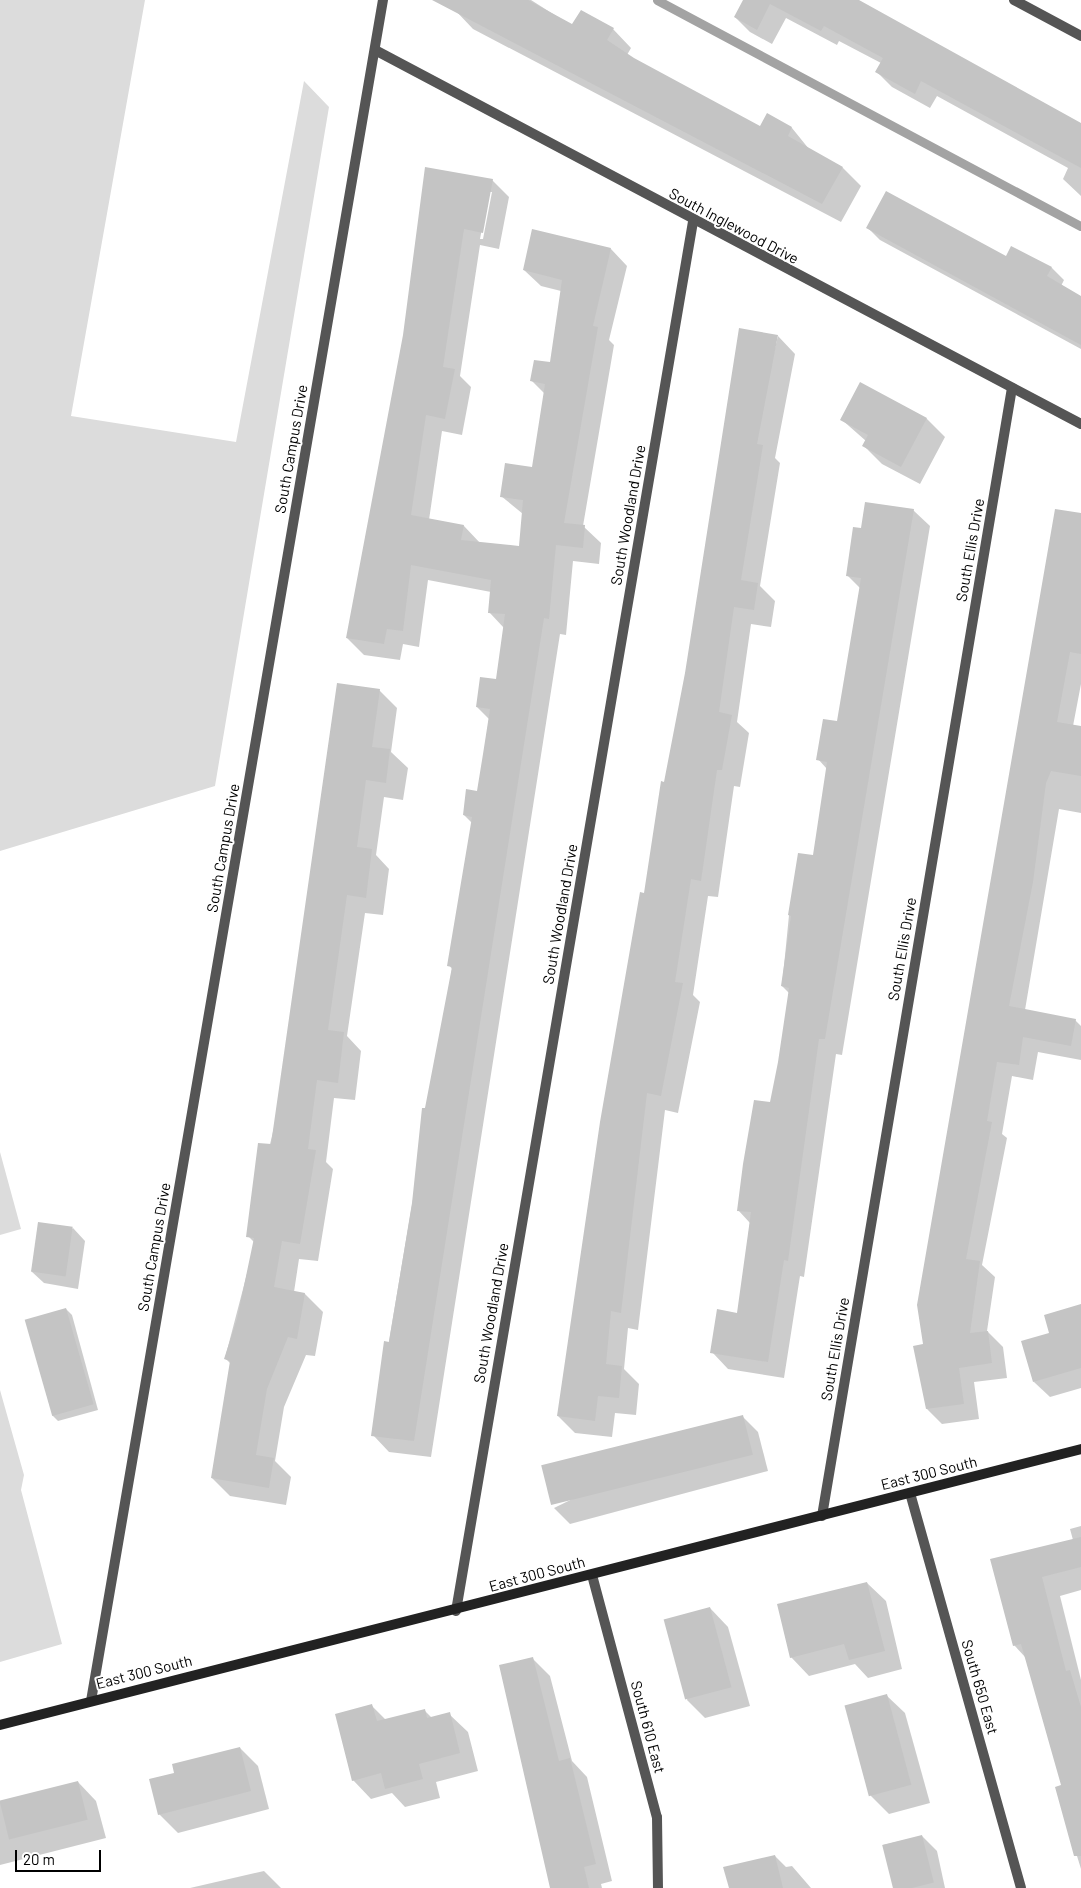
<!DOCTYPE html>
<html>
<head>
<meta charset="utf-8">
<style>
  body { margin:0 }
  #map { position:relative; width:1081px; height:1888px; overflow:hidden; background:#fff; font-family:Barlow,sans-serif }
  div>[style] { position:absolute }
  .green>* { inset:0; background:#dcdcdc }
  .shadow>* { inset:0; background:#0003 }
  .stream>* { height:9px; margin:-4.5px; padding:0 4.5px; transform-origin:4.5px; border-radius:4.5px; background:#a3a3a3 }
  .building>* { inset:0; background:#c4c4c4; transform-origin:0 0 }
  .street>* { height:10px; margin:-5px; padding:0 5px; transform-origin:5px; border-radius:5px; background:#555 }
  .secondary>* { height:10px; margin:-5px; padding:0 5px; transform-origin:5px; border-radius:5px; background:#222 }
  span { translate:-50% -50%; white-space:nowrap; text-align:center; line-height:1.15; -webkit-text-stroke:4px #fff; paint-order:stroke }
  .street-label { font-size:15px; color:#000 }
  .scale { position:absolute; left:15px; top:1850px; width:86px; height:22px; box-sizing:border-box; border:2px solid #000; border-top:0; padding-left:6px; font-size:15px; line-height:18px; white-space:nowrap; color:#000; -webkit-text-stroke:4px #fff; paint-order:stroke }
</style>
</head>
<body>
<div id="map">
  <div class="green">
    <div style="clip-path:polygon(0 0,145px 0,71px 416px,236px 442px,304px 81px,329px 107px,215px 786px,0 851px)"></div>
    <div style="clip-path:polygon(0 1152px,21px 1229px,0 1235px)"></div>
    <div style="clip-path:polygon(0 1390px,24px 1475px,21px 1490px,62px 1644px,0 1662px)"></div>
  </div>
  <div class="shadow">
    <div style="clip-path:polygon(460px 0,531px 0,572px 26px,613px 29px,631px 48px,627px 55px,760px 128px,767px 115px,792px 128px,809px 149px,843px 168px,861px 186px,841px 222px,473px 29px,455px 10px)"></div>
    <div style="clip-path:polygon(744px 0,857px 0,1081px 125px,1081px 196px,1063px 179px,1068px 168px,937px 96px,930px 108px,892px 87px,877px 72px,881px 63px,839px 41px,837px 45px,786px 18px,772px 44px,750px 32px,735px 17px)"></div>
    <div style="clip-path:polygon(evenodd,426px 169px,492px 180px,509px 197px,499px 249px,480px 245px,460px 376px,471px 387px,462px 435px,442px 431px,429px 520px,464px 526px,481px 544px,520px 548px,523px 514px,501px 496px,533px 468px,545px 394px,532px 381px,551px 364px,561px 291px,541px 286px,524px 270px,611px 249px,627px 266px,609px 340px,614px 345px,583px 526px,601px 543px,599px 564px,573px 561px,566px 635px,560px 634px,431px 1457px,389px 1452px,373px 1435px,452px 969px,449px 965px,472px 823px,464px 815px,478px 792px,489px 719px,477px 707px,497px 680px,504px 628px,489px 612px,491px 592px,428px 580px,419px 647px,403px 644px,400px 660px,364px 655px,347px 638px,404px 336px,426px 169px,489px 192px,492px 192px,483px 239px,480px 239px,489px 192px)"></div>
    <div style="clip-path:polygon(868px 228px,1052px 268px,1064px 280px,1061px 286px,1081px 298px,1081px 349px,880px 240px)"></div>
    <div style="clip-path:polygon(778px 336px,795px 354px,775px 458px,780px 463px,760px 586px,775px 601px,771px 627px,751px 624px,737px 722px,749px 733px,740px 787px,734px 786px,718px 897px,708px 896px,693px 995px,700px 1002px,678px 1113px,665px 1110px,638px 1330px,628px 1328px,624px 1369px,639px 1384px,636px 1415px,615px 1413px,612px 1437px,575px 1433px,558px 1416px,665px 783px)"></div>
    <div style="clip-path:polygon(860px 384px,927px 419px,945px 437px,920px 484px,882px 464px,864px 446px,866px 441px,841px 419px)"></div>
    <div style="clip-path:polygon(913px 510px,930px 526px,842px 1055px,836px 1054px,804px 1277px,800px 1276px,784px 1378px,728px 1369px,712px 1352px,738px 1314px,750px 1223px,738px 1210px,772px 1103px,790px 994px,782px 986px,789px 915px,814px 856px,827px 769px,818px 759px,838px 722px,861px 589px,847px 575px,862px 530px)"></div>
    <div style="clip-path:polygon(1081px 514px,1081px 684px,1073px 726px,1081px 727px,1081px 813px,1059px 809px,1025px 1010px,1075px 1020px,1081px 1026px,1081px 1060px,1038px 1052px,1033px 1080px,1012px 1076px,1002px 1134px,1007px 1138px,982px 1265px,995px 1277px,987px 1331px,1003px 1347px,1007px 1378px,974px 1382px,979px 1419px,942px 1424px,927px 1409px,924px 1345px)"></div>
    <div style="clip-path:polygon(379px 690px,397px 708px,391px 752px,408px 768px,403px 800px,384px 797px,376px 855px,389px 869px,383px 915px,365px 913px,347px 1036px,361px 1051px,355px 1100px,334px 1098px,326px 1162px,333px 1169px,318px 1261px,299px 1259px,294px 1292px,305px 1294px,323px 1312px,315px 1356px,306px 1355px,284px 1407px,275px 1461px,291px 1477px,286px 1505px,230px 1496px,212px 1478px,231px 1364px,225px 1358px,255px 1243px,248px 1236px)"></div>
    <div style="clip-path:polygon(73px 1228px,85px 1241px,78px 1289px,44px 1283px,31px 1271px)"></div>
    <div style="clip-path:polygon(1081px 1305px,1081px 1388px,1050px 1397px,1034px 1382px,1051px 1334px)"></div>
    <div style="clip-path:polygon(66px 1309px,72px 1315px,98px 1410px,58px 1421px,52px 1415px)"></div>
    <div style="clip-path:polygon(742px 1416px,758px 1432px,768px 1471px,570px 1524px,554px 1508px)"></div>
    <div style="clip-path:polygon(1081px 1526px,1081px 1590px,1060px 1596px,1081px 1680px,1081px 1869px,1056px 1788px,1062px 1786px,1026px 1658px,1014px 1645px,992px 1560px,1073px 1540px,1070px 1529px)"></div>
    <div style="clip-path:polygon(867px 1583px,886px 1601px,902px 1669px,868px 1678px,855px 1664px,809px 1676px,791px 1657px)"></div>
    <div style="clip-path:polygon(710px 1608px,728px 1627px,750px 1706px,705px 1718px,687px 1700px)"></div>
    <div style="clip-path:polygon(533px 1659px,550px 1676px,572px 1761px,587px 1777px,612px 1881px,601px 1884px,602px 1888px,552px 1888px)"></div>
    <div style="clip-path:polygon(886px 1695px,905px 1713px,930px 1803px,889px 1814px,871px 1796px)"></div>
    <div style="clip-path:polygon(372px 1706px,386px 1720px,424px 1710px,432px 1718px,449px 1714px,468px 1732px,478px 1771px,436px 1782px,440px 1798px,405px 1807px,392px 1793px,371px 1799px,353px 1780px)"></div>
    <div style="clip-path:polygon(240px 1748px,258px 1766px,269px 1809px,178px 1833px,159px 1814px,176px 1774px)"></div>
    <div style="clip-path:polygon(78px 1782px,96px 1801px,106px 1838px,0 1865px,0 1803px)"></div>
    <div style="clip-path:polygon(922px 1836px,937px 1851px,945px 1888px,896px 1888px,883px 1845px)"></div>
    <div style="clip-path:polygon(775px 1856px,786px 1867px,792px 1866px,811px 1888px,730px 1888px)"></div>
    <div style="clip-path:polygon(264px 1871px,281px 1888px,190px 1888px)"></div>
  </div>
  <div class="stream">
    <div style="left:657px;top:0;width:480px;rotate:28.1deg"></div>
  </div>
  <div class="building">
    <div style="clip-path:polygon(432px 0,528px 0,572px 24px,581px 10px,614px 28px,607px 40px,634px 58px,760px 126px,767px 113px,792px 127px,788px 136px,843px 167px,822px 204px)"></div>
    <div style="clip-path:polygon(743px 0,859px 0,1081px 123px,1081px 168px,921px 81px,915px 94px,875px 72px,883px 58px,824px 26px,821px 31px,770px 4px,757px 30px,734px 17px)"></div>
    <div style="clip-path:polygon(425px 167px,493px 179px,483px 233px,464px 229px,443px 367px,455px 369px,445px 419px,426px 415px,411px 515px,464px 525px,461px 540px,519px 546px,523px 500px,500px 497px,505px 463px,532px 467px,545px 384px,530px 381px,534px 360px,550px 362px,562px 280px,523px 270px,532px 229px,611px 248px,593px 326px,598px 327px,564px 523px,585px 525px,583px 548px,556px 545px,549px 619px,544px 618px,414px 1441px,371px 1436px,384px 1341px,389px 1342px,412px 1203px,422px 1108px,425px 1108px,452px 967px,447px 966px,472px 817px,463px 815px,466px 789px,477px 791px,483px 754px,490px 709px,476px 707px,480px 677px,496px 679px,505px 614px,488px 613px,491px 580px,411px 565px,403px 631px,387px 629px,384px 644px,346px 638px,403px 335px)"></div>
    <div style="clip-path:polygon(886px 191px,1006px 256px,1011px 246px,1052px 267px,1047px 276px,1081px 296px,1081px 345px,866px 228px)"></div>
    <div style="clip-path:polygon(739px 328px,778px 335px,757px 444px,763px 445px,741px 580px,758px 583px,754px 610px,734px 607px,719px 712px,732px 715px,722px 770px,717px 770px,701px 881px,691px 879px,675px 982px,683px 983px,661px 1096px,647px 1093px,621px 1313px,611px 1311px,606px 1364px,622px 1366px,619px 1398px,598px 1396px,595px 1421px,557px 1416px,600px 1122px,640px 892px,644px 893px,661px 781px,664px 782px,685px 673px)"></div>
    <div style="clip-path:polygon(860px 382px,927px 418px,901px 467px,862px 446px,868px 435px,840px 420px)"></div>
    <div style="clip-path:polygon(865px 502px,914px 509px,825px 1039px,819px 1039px,788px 1261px,784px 1260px,768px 1362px,710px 1353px,717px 1309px,737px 1313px,751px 1212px,737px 1211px,743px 1164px,754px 1100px,770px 1102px,778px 1062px,789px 988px,781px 986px,791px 916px,788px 915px,798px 853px,813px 855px,827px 762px,816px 760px,823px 719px,837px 721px,861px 578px,846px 576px,853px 527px,861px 528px)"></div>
    <div style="clip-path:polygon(1055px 509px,1081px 513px,1081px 654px,1070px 652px,1057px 722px,1081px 726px,1081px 776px,1051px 771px,1046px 783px,1033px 882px,1009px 1006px,1076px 1019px,1071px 1046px,1023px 1037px,1019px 1065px,997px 1062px,987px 1121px,992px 1122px,966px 1259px,980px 1261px,970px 1333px,988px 1331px,992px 1363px,959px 1368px,964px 1404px,926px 1409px,913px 1346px,923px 1344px,917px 1305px)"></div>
    <div style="clip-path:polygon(337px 683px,380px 689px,372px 747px,390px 749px,386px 783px,366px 780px,357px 847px,372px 849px,366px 898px,347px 895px,328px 1030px,344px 1032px,338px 1083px,317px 1080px,308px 1149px,316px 1150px,300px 1244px,282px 1241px,274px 1287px,305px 1293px,297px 1339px,288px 1337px,267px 1389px,256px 1455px,274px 1458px,269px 1488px,211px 1478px,230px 1361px,224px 1359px,237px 1319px,254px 1238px,246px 1237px,258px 1143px,271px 1144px)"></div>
    <div style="left:38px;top:1222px;width:35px;height:50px;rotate:8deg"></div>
    <div style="clip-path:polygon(1081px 1304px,1081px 1368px,1033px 1382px,1021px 1341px,1049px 1333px,1044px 1315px)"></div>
    <div style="left:66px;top:1308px;width:100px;height:43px;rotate:74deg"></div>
    <div style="left:743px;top:1415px;width:41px;height:208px;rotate:76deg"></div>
    <div style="clip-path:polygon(1081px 1537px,1081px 1567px,1042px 1577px,1066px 1671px,1070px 1670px,1081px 1707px,1081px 1856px,1074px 1856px,1055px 1787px,1061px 1785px,1021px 1644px,1013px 1646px,990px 1559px)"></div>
    <div style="clip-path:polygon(867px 1582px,885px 1651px,849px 1660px,844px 1644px,790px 1658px,777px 1604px)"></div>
    <div style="left:710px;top:1607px;width:83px;height:48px;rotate:75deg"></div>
    <div style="clip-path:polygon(533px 1657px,559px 1761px,570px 1758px,596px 1864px,584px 1867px,589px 1888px,550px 1888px,499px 1665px)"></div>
    <div style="left:887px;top:1694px;width:94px;height:44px;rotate:75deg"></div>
    <div style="clip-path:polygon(372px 1704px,377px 1721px,425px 1709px,427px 1718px,450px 1712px,460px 1753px,419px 1764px,423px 1779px,385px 1789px,381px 1773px,352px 1781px,335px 1714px)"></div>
    <div style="clip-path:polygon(240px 1747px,251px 1791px,158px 1815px,149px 1779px,174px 1773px,172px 1764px)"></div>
    <div style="left:78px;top:1781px;width:40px;height:81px;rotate:76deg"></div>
    <div style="left:922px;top:1835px;width:49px;height:41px;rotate:76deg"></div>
    <div style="clip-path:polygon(775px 1855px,783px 1888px,729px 1888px,723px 1867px)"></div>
  </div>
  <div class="street">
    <div style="left:1014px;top:0;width:76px;rotate:28.2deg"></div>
    <div style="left:375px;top:50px;width:799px;rotate:27.91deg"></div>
    <div style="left:910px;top:1493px;width:410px;rotate:74.3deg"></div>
    <div style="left:822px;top:1516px;width:1144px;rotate:-80.44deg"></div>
    <div style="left:592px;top:1575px;width:251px;rotate:75deg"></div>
    <div style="left:657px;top:1817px;width:71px;rotate:89.2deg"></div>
    <div style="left:456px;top:1611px;width:1409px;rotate:-80.32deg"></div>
    <div style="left:91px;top:1701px;width:1726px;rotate:-80.26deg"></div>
  </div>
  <div class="secondary">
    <div style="left:0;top:1725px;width:1116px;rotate:-14.32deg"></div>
  </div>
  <div class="street-label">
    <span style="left:734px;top:226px;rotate:28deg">South Inglewood Drive</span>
    <span style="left:291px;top:449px;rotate:-80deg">South Campus Drive</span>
    <span style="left:628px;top:515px;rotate:-80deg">South Woodland Drive</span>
    <span style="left:970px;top:550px;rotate:-80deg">South Ellis Drive</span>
    <span style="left:223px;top:848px;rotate:-80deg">South Campus Drive</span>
    <span style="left:560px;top:914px;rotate:-80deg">South Woodland Drive</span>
    <span style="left:902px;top:949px;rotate:-80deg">South Ellis Drive</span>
    <span style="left:154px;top:1247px;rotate:-80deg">South Campus Drive</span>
    <span style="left:491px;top:1313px;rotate:-80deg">South Woodland Drive</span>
    <span style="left:835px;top:1349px;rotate:-80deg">South Ellis Drive</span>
    <span style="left:929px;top:1473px;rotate:-14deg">East 300 South</span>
    <span style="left:537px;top:1574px;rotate:-15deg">East 300 South</span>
    <span style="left:144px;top:1672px;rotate:-14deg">East 300 South</span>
    <span style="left:980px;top:1687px;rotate:74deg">South 650 East</span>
    <span style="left:648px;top:1727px;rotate:75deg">South 610 East</span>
  </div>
  <div class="scale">20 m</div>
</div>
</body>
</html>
